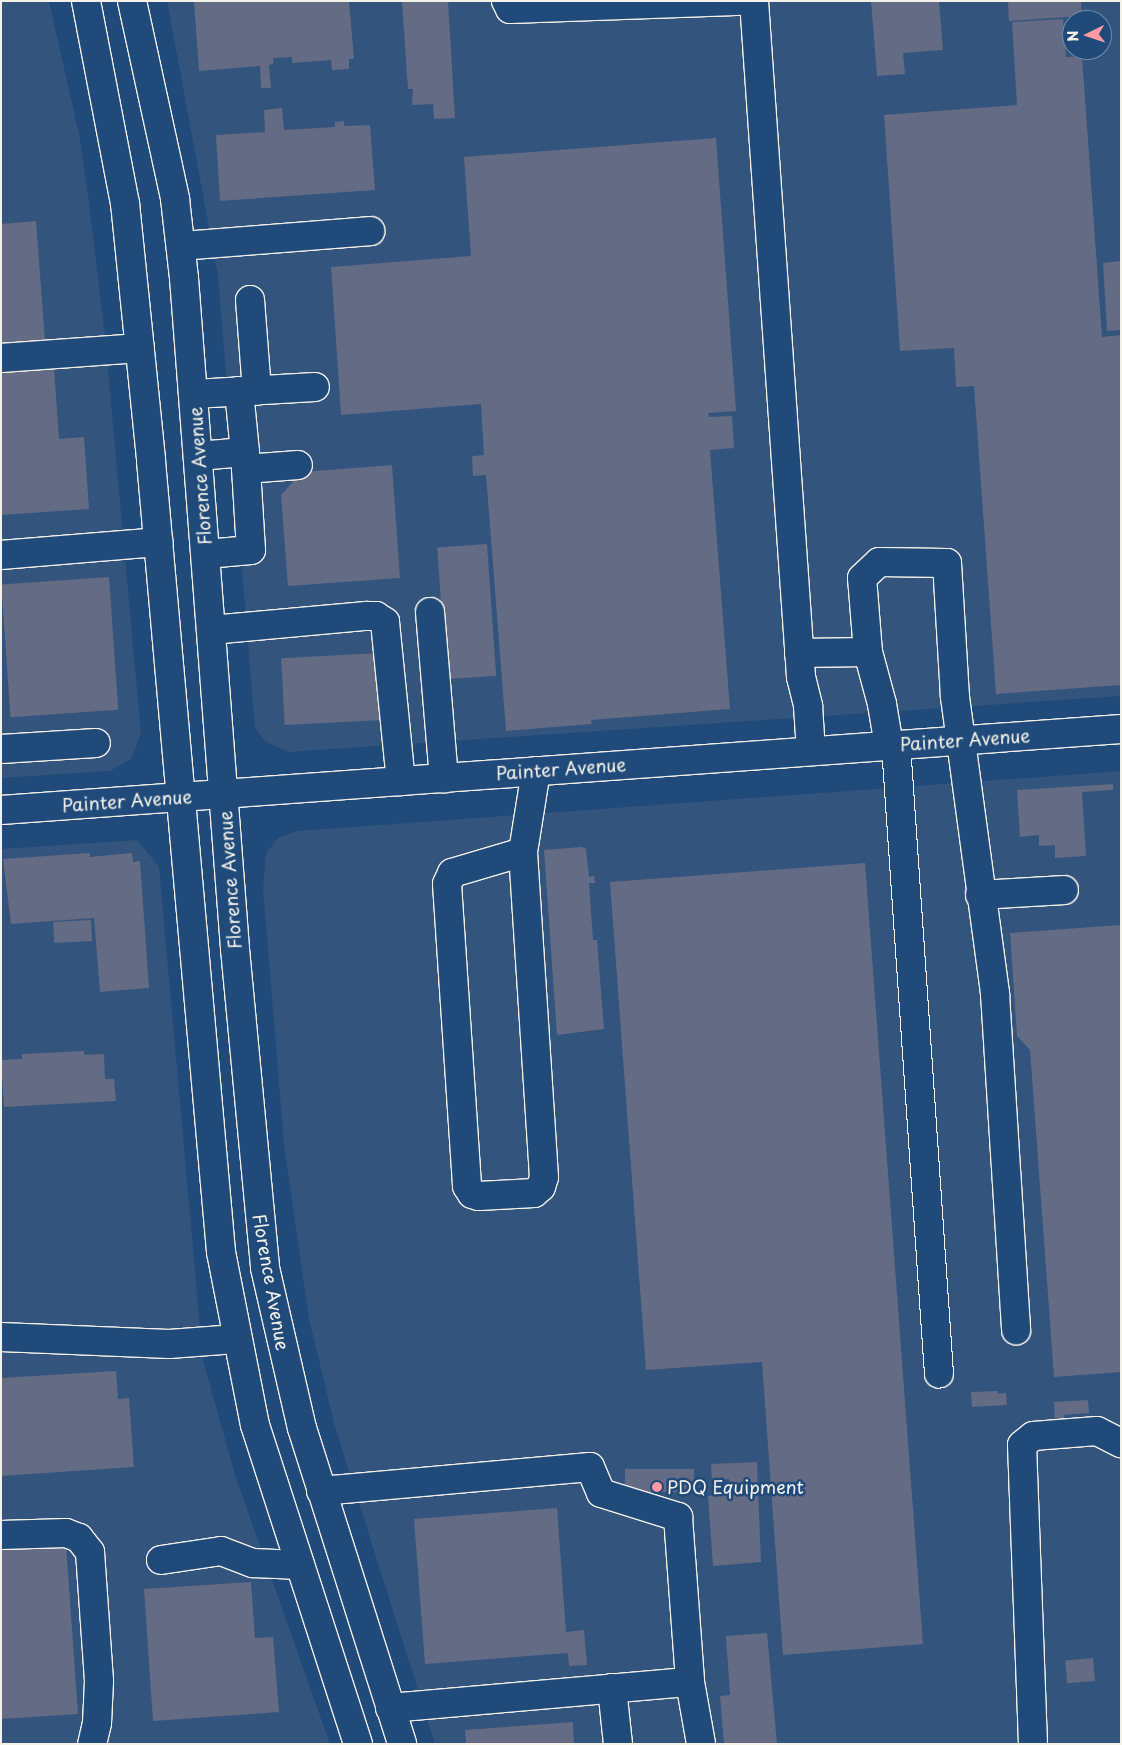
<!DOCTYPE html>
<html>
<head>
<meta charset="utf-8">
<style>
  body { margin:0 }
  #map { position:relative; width:1122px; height:1745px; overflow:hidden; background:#1f4a7a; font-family:"Playpen Sans",sans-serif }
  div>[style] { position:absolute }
  .built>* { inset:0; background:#33547d }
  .building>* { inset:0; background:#636b85; transform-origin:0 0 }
  .roads { filter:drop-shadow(1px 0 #f4f1e8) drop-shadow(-1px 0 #f4f1e8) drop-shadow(0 1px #f4f1e8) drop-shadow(0 -1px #f4f1e8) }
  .minor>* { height:28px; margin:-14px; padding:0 14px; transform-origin:14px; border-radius:14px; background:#1f4a7a }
  .major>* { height:28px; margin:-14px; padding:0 14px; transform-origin:14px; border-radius:14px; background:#1f4a7a }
  .dots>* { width:14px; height:14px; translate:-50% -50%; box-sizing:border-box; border:2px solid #1f4a7a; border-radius:50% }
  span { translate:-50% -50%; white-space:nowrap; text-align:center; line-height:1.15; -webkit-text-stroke:5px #1f4a7a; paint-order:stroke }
  .street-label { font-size:18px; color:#f4f1e8 }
  .poi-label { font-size:18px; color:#f4f1e8 }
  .left { translate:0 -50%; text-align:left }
  .frame { position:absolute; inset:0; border:2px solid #f4f1e8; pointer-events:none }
  .north { position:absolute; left:1062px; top:10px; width:50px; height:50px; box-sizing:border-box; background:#1f4a7a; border:1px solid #748da6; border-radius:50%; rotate:266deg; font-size:14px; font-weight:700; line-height:20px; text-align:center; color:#f4f1e8 }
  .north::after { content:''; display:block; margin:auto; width:18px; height:22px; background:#ff9aa2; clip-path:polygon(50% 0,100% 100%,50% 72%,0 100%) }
</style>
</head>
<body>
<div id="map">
  <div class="built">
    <div style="clip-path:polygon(1px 1px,49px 1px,79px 134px,88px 194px,105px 336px,141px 734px,131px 759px,110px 771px,1px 778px)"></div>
    <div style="clip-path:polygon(evenodd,167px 1px,1121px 1px,1121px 696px,288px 752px,266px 742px,255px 728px,218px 276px,167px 1px,1072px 20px,1102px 20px,1102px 50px,1072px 50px,1072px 20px)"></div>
    <div style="clip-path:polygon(1121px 771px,1121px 1744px,435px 1744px,335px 1427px,309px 1319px,284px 1145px,263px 889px,266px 853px,278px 838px,297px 831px)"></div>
    <div style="clip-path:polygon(137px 840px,159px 867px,203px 1360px,236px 1478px,330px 1744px,1px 1744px,1px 849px)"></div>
  </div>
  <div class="building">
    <div style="clip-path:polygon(194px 1px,349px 1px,354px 59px,349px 59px,349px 69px,332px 70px,331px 60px,292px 63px,292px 57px,273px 58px,273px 64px,269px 65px,271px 88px,261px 88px,260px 66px,199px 71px)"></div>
    <div style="clip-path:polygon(402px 1px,448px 1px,455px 118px,434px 119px,433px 104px,412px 105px,413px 89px,408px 89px)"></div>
    <div style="clip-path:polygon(871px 1px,939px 1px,943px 50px,903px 53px,905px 74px,877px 76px)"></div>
    <div style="clip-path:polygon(1008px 1px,1081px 1px,1082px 16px,1009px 21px)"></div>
    <div style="clip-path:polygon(1063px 19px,1066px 57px,1082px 56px,1102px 337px,1121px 335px,1121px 685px,996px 694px,974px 386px,956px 387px,954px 348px,900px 351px,884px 115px,1017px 105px,1012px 22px)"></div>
    <div style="clip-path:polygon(282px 108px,284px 130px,335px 127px,335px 122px,344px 121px,344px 126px,370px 125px,375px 190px,220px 201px,216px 135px,265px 132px,264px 110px)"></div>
    <div style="clip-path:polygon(716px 138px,736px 411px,708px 413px,709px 417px,732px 416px,734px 448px,710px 450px,730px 709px,591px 720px,592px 724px,506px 731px,486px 475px,473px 476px,472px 456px,484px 455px,481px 404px,341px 415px,331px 267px,471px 256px,464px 157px)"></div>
    <div style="clip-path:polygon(36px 221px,45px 341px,1px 344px,1px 224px)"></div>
    <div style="clip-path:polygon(1121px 261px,1121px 330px,1107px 331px,1103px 263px)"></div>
    <div style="clip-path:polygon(54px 368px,59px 439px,84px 437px,89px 509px,1px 515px,1px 372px)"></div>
    <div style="clip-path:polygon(392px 465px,400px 578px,288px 586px,281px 495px,302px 472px)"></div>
    <div style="left:487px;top:544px;width:132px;height:50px;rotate:86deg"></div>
    <div style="left:109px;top:577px;width:133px;height:108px;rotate:86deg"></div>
    <div style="left:379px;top:653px;width:67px;height:98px;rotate:87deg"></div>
    <div style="clip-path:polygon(1113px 784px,1113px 790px,1082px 792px,1086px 856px,1055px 858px,1055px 845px,1039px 846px,1039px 835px,1020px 837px,1017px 790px)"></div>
    <div style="clip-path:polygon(582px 847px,586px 849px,589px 877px,594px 876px,595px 883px,589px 883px,593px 940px,597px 940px,604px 1029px,557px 1035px,544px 850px)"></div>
    <div style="clip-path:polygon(90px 853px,90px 857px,132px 853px,133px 862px,140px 861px,149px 988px,100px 992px,94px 918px,11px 924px,3px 859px)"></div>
    <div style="clip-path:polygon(865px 863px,923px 1644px,783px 1655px,762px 1362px,646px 1370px,610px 882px)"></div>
    <div style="left:91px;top:920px;width:21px;height:38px;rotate:87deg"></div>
    <div style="clip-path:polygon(1120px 925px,1121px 1372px,1054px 1377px,1030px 1050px,1017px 1036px,1010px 933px)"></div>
    <div style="clip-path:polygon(84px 1051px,84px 1055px,104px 1054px,105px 1079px,114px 1079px,116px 1101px,4px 1107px,1px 1060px,22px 1059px,22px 1054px)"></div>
    <div style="clip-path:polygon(116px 1371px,118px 1399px,129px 1398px,134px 1467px,1px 1476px,1px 1378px)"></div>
    <div style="clip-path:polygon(998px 1391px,998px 1394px,1006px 1393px,1007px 1405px,972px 1407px,971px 1392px)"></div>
    <div style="clip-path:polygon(1088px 1400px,1089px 1413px,1064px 1415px,1064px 1424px,1055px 1424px,1054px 1402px)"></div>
    <div style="clip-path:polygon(757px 1462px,761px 1562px,713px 1566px,708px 1496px,730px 1494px,729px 1479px,712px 1481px,711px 1464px)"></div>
    <div style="left:694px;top:1469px;width:23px;height:69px;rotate:90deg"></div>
    <div style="clip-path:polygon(557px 1508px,566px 1632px,584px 1630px,587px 1665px,569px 1666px,568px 1653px,425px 1664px,414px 1519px)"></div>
    <div style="clip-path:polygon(66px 1544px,78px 1714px,1px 1719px,1px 1548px)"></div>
    <div style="clip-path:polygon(251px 1582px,255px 1638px,273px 1637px,279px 1712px,153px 1721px,144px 1589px)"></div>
    <div style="clip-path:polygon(767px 1633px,777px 1744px,724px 1744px,720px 1696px,730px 1695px,726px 1636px)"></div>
    <div style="left:1093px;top:1658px;width:23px;height:28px;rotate:85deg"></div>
    <div style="clip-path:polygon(573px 1722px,574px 1744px,466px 1744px,465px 1730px)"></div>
  </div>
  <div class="roads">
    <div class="minor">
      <div style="left:506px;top:1px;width:9px;rotate:63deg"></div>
      <div style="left:510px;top:9px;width:233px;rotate:-2deg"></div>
      <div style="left:754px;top:1px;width:678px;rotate:86.02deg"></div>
      <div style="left:801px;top:677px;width:30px;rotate:76deg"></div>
      <div style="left:808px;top:706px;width:45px;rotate:86.2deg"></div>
      <div style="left:181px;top:246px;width:190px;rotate:-4.5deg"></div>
      <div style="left:250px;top:300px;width:91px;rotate:85.6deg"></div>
      <div style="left:1px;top:358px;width:139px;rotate:-4.1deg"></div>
      <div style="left:239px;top:391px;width:61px;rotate:84.4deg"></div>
      <div style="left:194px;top:394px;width:121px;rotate:-3.3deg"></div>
      <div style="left:198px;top:456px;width:47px;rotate:-4.9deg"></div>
      <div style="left:245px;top:452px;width:98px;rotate:86.5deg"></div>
      <div style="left:251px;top:550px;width:45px;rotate:174.9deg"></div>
      <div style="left:246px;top:469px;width:52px;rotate:-4.4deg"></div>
      <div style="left:1px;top:555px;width:158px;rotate:-4.7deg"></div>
      <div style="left:430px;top:612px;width:167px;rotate:85.2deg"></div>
      <div style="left:211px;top:630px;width:156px;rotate:-5.2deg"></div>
      <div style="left:366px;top:616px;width:10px"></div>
      <div style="left:376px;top:616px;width:11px;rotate:34deg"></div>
      <div style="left:385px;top:622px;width:160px;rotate:84.3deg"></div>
      <div style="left:868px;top:652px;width:74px;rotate:-94.6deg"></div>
      <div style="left:862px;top:578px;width:23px;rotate:-43deg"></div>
      <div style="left:879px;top:562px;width:68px;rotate:0.8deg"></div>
      <div style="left:947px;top:563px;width:134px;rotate:86.6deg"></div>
      <div style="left:955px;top:697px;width:300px;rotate:82.3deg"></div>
      <div style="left:995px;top:994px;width:337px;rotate:86.4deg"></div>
      <div style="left:799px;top:653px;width:69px;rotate:-0.8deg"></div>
      <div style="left:868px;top:652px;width:54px;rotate:74.9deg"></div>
      <div style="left:882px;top:704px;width:43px;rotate:80.5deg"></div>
      <div style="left:896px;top:745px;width:630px;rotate:86.09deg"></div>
      <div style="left:1px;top:749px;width:95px;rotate:-3.6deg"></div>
      <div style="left:1px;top:810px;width:1123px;rotate:-4.14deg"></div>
      <div style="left:523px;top:852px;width:74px;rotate:163.5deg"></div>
      <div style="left:452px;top:873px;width:12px;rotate:114deg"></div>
      <div style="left:447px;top:884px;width:303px;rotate:86.2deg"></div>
      <div style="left:467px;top:1186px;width:9px;rotate:58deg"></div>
      <div style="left:472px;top:1194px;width:7px;rotate:16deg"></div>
      <div style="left:479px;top:1196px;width:55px;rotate:-3.1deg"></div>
      <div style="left:534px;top:1193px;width:9px;rotate:-41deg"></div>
      <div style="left:541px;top:1187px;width:10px;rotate:-73deg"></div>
      <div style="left:544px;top:1177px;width:326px;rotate:-93.7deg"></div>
      <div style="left:523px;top:852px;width:82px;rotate:-80.9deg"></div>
      <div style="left:980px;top:895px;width:84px;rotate:-3.4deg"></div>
      <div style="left:1px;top:1337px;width:168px;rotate:2.4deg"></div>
      <div style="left:169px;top:1344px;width:67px;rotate:-4.3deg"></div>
      <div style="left:321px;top:1491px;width:270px;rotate:-5.1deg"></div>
      <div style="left:590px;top:1467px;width:28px;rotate:67deg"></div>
      <div style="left:601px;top:1493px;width:81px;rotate:17.3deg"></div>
      <div style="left:678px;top:1517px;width:165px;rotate:85.8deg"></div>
      <div style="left:690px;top:1682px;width:63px;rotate:79.9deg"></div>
      <div style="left:1px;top:1535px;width:65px;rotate:-1.8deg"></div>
      <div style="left:66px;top:1533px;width:14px;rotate:21deg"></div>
      <div style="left:79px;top:1538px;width:18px;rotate:52deg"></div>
      <div style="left:90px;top:1552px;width:129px;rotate:86deg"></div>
      <div style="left:99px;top:1681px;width:42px;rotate:92.7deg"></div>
      <div style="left:97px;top:1723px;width:22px;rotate:103deg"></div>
      <div style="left:161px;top:1560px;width:61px;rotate:-8.5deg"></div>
      <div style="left:221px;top:1551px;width:34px;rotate:21deg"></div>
      <div style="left:253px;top:1563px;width:47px;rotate:2.4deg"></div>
      <div style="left:612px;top:1688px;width:56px;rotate:83.9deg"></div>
      <div style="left:390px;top:1708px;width:301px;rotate:-5deg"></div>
      <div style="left:1033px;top:1744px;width:299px;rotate:-92.1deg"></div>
      <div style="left:1022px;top:1445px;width:14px;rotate:-39deg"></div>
      <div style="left:1033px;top:1436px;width:64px;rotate:-4.5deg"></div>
      <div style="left:1097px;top:1431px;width:27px;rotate:27deg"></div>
    </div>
    <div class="major">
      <div style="left:86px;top:1px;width:206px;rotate:79.1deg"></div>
      <div style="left:125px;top:203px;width:259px;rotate:84.2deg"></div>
      <div style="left:151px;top:461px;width:794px;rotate:84.94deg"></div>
      <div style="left:221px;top:1252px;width:176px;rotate:78.9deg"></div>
      <div style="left:255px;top:1425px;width:335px;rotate:72.1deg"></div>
      <div style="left:132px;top:1px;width:203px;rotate:77.7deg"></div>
      <div style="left:175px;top:199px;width:80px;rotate:83.5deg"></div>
      <div style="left:184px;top:278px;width:673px;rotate:85.65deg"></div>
      <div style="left:235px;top:949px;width:320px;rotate:84.6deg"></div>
      <div style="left:265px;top:1268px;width:164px;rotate:77deg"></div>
      <div style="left:302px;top:1428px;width:331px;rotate:72.4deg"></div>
    </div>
  </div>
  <div class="dots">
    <div style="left:657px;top:1487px;background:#ff9aa2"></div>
  </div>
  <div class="street-label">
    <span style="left:200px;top:476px;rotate:-94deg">Florence Avenue</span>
    <span style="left:965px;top:740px;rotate:-4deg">Painter Avenue</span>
    <span style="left:561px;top:769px;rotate:-4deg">Painter Avenue</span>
    <span style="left:127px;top:801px;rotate:-4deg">Painter Avenue</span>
    <span style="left:230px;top:880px;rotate:-94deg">Florence Avenue</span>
    <span style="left:271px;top:1282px;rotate:80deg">Florence Avenue</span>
  </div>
  <div class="poi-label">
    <span class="left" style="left:667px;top:1487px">PDQ Equipment</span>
  </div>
  <div class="frame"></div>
  <div class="north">N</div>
</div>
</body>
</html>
